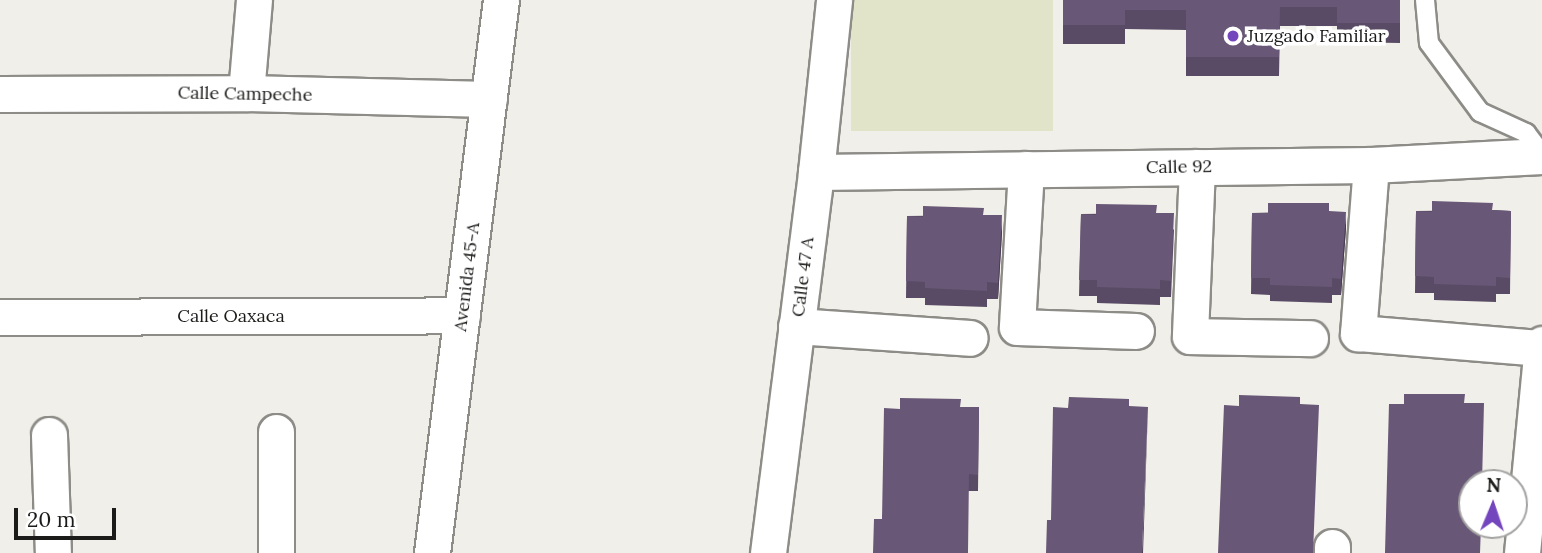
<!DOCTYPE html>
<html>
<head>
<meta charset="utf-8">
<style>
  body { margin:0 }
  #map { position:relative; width:1542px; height:553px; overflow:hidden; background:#f0efe9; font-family:Lora,serif }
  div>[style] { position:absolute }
  .green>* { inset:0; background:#e2e4ca; transform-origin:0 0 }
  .roads { filter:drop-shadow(2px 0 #8d8c87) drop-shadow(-2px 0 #8d8c87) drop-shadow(0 2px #8d8c87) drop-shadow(0 -2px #8d8c87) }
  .lane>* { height:18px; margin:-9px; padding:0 9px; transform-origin:9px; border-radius:9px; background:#fff }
  .street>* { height:35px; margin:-17.5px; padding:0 17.5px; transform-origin:17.5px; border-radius:17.5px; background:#fff }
  .wall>* { inset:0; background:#594b65 }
  .shaded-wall>* { inset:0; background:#493d53 }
  .building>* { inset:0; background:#685776 }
  .dots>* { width:19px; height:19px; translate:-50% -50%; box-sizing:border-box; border:4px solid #fff; border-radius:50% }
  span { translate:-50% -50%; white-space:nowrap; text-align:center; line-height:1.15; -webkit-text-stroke:7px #fff; paint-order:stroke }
  .poi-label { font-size:18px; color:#1b1b19 }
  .left { translate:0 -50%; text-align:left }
  .street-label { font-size:18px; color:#1b1b19 }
  .north { position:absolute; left:1458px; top:469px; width:70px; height:70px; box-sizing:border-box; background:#fff; border:2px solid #a4a4a3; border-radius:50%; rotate:2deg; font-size:19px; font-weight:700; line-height:28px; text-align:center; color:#1b1b19 }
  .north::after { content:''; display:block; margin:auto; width:24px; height:32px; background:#7446be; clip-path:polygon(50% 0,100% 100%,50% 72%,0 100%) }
  .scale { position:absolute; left:14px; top:508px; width:102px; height:32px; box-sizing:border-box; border:4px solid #1b1b19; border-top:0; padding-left:9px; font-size:21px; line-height:24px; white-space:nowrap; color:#1b1b19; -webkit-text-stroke:5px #fff; paint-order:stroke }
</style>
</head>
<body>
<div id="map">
  <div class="green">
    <div style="left:851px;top:0;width:202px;height:131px"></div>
  </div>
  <div class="roads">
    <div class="lane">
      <div style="left:1425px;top:0;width:43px;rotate:84.7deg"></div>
      <div style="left:1429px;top:43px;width:86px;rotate:53.5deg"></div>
      <div style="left:1480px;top:112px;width:51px;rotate:24.5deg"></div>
      <div style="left:1526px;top:133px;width:26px;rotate:53deg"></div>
    </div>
    <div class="street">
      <div style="left:246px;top:93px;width:93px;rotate:-85.1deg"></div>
      <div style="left:0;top:94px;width:246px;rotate:-0.2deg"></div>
      <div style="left:246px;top:93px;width:243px;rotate:1.4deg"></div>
      <div style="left:1371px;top:165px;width:169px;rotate:94.4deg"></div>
      <div style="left:1358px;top:333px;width:185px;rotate:4.7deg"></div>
      <div style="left:1197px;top:167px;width:169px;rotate:92.4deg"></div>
      <div style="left:1190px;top:336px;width:120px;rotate:1deg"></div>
      <div style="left:1026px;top:169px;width:158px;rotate:93.3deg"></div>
      <div style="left:1017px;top:327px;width:119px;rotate:1.9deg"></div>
      <div style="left:816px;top:172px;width:555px;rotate:-0.72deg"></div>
      <div style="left:1371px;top:165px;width:171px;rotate:-3deg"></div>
      <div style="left:0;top:317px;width:462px;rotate:-0.2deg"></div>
      <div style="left:796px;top:326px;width:174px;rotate:3.9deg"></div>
      <div style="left:276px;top:432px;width:121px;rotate:90deg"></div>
      <div style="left:49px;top:435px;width:118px;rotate:88.1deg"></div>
      <div style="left:432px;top:553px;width:557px;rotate:-82.89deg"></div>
      <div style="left:768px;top:553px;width:384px;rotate:-82.8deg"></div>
      <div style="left:816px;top:172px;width:173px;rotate:-84deg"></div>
      <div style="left:1332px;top:553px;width:6px;rotate:-90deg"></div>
      <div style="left:1522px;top:553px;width:210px;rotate:-84.5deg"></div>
    </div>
  </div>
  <div class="wall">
    <div style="clip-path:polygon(1063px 0,1400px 0,1400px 43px,1337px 42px,1337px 26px,1280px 26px,1279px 76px,1186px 76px,1186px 30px,1125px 29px,1125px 44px,1063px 44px)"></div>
    <div style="clip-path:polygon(1493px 210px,1511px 211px,1510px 294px,1496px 294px,1496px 302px,1434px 300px,1434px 293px,1415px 293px,1416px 211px)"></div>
    <div style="clip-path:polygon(1329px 211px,1346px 228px,1341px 295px,1332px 295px,1332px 303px,1270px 301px,1270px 295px,1251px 294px,1252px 213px)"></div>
    <div style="clip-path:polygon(1157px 213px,1174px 230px,1171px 297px,1160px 297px,1160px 305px,1097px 303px,1097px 296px,1079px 296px,1081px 214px)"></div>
    <div style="clip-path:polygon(984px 215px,1002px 232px,998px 299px,987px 299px,987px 307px,925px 305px,925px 298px,906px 298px,907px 216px)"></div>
    <div style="clip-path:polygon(979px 407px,978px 491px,969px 491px,882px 519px,900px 409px)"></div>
  </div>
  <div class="shaded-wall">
    <div style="clip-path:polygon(1346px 212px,1346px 228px,1341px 295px,1341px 279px)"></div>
    <div style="clip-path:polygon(1002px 215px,1002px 232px,998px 299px,998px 283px)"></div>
    <div style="clip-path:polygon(1148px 407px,1143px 553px,1142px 553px)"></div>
  </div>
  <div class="building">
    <div style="clip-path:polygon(1063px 0,1400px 0,1400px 23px,1337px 23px,1337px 7px,1280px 7px,1279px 57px,1186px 57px,1186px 10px,1125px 10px,1125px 25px,1063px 25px)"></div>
    <div style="clip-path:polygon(1432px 201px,1493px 203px,1492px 210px,1511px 211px,1510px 278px,1496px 277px,1496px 286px,1434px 284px,1434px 277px,1415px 276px,1416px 211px,1432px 212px)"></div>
    <div style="clip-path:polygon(1268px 203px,1329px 203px,1329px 211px,1346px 212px,1341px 279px,1332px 278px,1332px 287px,1270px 285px,1270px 278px,1251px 278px,1252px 213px,1268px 213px)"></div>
    <div style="clip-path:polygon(1096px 204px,1157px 205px,1156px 213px,1174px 213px,1171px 281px,1160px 280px,1160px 289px,1097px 287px,1097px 280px,1079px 280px,1081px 214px,1096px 215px)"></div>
    <div style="clip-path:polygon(923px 206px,984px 208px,983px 215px,1002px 215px,998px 283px,987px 282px,987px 291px,925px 288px,925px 282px,906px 281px,907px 216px,923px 217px)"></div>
    <div style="clip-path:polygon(1404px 394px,1465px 394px,1464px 403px,1484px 403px,1482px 483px,1472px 483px,1472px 525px,1481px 525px,1480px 553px,1385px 553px,1389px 404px,1404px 404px)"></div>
    <div style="clip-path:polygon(1239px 395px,1300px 397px,1300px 404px,1319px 405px,1313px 553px,1218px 553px,1224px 405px,1239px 406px)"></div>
    <div style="clip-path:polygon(1069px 397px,1129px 399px,1129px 406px,1148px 407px,1142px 553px,1046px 553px,1047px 520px,1051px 520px,1053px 407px,1068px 408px)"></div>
    <div style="clip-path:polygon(900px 398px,961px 399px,960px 407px,979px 407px,978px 475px,969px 474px,968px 553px,873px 553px,874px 519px,882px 519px,884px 408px,900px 409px)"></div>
  </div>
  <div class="dots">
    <div style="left:1233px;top:36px;background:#7446be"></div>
  </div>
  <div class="poi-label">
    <span class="left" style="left:1247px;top:36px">Juzgado Familiar</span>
  </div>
  <div class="street-label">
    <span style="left:245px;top:94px;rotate:1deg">Calle Campeche</span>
    <span style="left:1179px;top:167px;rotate:-1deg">Calle 92</span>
    <span style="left:467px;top:277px;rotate:-83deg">Avenida 45-A</span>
    <span style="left:803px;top:277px;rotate:-83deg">Calle 47 A</span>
    <span style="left:231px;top:316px">Calle Oaxaca</span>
  </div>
  <div class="north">N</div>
  <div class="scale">20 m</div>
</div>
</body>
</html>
